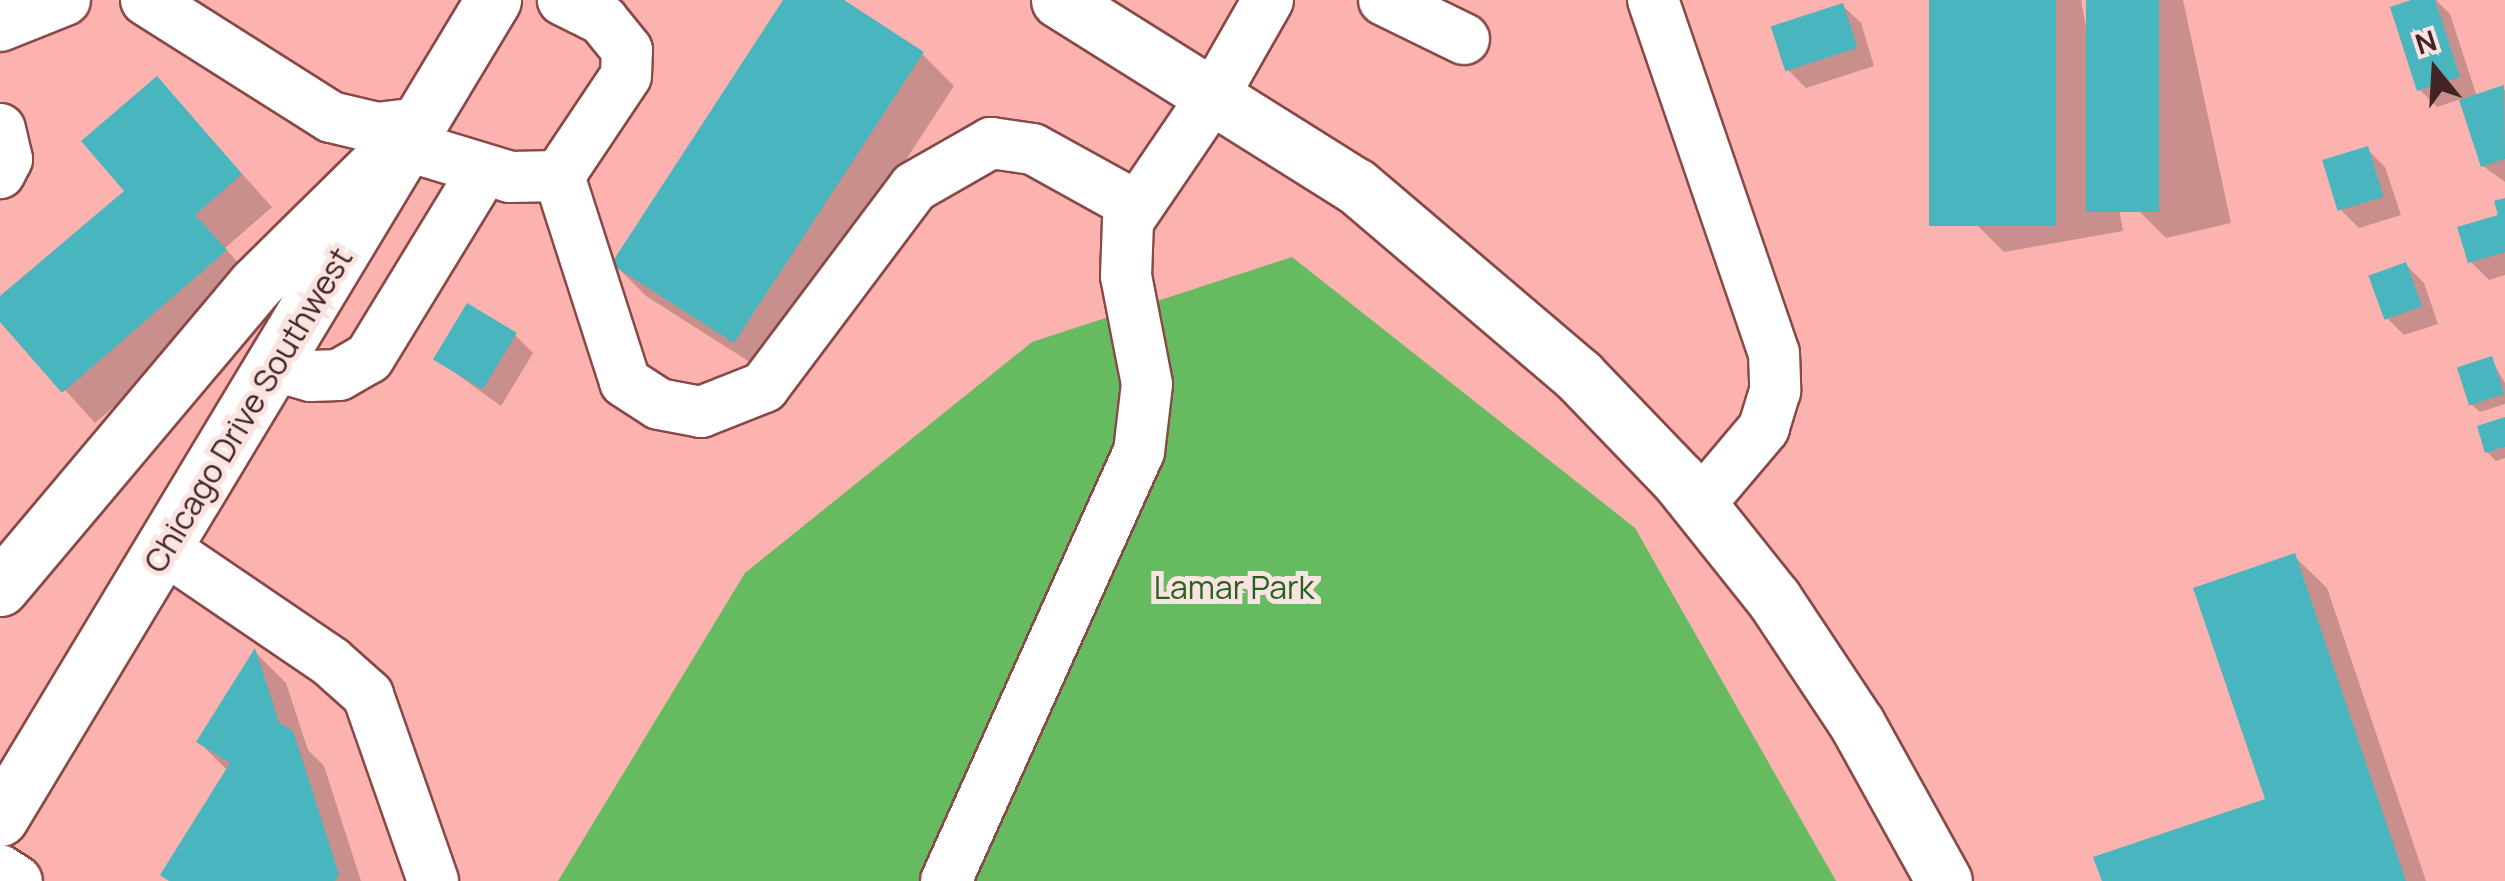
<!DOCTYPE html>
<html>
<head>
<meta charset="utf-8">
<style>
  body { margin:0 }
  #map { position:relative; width:2505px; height:881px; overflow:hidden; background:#fcb3af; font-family:Manrope,sans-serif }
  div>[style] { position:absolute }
  .green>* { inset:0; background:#66ba60 }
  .shadow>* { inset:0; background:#0003 }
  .building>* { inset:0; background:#49b5be; transform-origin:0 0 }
  .roads { filter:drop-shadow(2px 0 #884947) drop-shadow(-2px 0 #884947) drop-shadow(0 2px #884947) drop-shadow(0 -2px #884947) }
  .minor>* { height:50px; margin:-25px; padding:0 25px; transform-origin:25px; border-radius:25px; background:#fff }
  .major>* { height:55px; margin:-27.5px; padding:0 27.5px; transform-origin:27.5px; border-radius:27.5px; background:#fff }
  .highway>* { height:55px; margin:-27.5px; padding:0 27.5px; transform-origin:27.5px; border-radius:27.5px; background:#fff }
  span { translate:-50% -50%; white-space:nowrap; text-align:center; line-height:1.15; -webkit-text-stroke:10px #fae3e1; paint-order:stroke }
  .street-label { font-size:32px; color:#412423 }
  .park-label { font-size:32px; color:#266322 }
  .north { position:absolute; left:2385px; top:20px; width:100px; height:100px; -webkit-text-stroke:8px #fae3e1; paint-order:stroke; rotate:342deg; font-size:28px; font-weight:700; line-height:40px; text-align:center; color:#412423 }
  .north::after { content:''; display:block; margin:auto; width:35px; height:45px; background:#412423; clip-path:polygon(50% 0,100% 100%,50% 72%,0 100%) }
</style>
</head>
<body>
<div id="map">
  <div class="green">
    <div style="clip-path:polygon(1292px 257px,1635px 528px,1836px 881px,558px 881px,745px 573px,1032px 342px)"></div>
  </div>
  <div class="shadow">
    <div style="clip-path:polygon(786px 0,839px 0,922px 54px,954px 86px,767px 373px,646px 296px,614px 264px)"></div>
    <div style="clip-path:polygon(1931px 0,2081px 0,2123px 231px,2004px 252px,1972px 220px)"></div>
    <div style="clip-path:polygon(2089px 0,2183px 0,2231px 223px,2166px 238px,2134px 206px)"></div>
    <div style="clip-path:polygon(2419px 0,2436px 0,2450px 14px,2477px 97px,2505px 90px,2505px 182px,2483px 166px,2461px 99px,2437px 107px,2419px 89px)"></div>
    <div style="clip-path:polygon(1843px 6px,1861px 23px,1874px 66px,1806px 88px,1788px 70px)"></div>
    <div style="clip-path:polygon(157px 79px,272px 207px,225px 248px,257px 284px,95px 423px,0 318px,0 300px,127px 191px)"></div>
    <div style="clip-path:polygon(2367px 149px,2385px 167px,2401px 215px,2359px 228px,2341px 210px)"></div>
    <div style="clip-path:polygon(2505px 200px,2505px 275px,2489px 280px,2471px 262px)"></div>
    <div style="clip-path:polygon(2406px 265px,2424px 283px,2438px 324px,2404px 335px,2386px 317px)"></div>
    <div style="clip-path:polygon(515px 335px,533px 353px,501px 406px,436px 359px)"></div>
    <div style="clip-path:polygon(2491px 359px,2505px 383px,2505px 404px,2480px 412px,2471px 404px)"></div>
    <div style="clip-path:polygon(2505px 420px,2505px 458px,2496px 461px,2487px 452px)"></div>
    <div style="clip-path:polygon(2294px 556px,2327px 588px,2426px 881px,2104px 881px,2268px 801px)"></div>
    <div style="clip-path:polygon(255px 652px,286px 683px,308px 750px,324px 766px,361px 881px,169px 881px,228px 771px,199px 742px)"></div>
  </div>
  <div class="building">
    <div style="clip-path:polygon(783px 0,844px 0,924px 52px,734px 343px,611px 264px)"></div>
    <div style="left:1929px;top:0;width:127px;height:226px"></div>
    <div style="left:2086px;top:0;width:73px;height:212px"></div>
    <div style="clip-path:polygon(2411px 0,2435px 0,2460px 77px,2417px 91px,2390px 7px)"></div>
    <div style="left:1843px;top:3px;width:47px;height:76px;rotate:72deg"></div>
    <div style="clip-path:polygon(157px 76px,242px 174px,195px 215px,227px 250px,62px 393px,0 322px,0 296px,124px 191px,81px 141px)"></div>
    <div style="clip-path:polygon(2504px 85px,2505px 159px,2481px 167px,2459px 100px)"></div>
    <div style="left:2368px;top:146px;width:53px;height:48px;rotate:73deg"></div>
    <div style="clip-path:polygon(2505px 198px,2505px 252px,2468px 263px,2457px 227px,2498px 215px,2494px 201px)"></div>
    <div style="left:2406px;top:262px;width:47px;height:40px;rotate:70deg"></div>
    <div style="left:467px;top:303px;width:58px;height:66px;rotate:31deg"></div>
    <div style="left:2492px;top:356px;width:40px;height:37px;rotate:72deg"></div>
    <div style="clip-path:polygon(2505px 417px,2505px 447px,2485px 453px,2477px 426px)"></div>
    <div style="clip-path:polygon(2295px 553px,2406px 881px,2102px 881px,2093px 857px,2265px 799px,2193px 588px)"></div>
    <div style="clip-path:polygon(255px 648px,279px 723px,293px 731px,339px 874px,335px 881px,169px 881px,160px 875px,230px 763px,196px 742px)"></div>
  </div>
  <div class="roads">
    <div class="minor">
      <div style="left:146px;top:0;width:219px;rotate:32.3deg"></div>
      <div style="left:331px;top:117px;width:47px;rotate:13.4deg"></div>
      <div style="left:377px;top:128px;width:42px;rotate:-6.8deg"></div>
      <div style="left:1384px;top:0;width:89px;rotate:26deg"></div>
      <div style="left:1653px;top:0;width:373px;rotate:71.1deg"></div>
      <div style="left:1774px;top:353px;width:38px;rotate:88deg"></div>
      <div style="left:1775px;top:391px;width:39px;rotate:107deg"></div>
      <div style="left:1764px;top:428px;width:101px;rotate:130.2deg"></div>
      <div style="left:0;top:26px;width:70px;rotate:-21.8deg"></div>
      <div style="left:0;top:129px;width:31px;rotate:77deg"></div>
      <div style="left:7px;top:159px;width:16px;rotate:117deg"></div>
      <div style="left:405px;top:145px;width:110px;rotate:16.9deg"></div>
      <div style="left:510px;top:177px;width:49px;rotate:-1.2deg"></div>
      <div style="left:559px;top:176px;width:216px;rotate:72.2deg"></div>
      <div style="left:625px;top:382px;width:40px;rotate:32.9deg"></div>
      <div style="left:659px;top:404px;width:43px;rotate:10.8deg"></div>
      <div style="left:701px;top:412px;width:68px;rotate:-21.6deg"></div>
      <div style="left:764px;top:387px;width:250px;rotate:-53.1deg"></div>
      <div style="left:914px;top:187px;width:89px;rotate:-29.7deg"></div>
      <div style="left:991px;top:143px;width:42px;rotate:8.1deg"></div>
      <div style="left:1033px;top:149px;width:118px;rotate:29deg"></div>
      <div style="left:559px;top:176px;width:120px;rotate:-56.2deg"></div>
      <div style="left:626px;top:76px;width:26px;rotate:-88deg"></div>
      <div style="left:627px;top:50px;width:38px;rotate:-129deg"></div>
      <div style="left:603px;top:20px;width:45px;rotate:-153.4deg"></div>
      <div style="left:276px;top:366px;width:36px;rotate:16deg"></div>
      <div style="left:311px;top:376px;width:28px;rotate:-2deg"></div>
      <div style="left:339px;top:375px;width:34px;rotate:-30deg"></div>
      <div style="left:369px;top:358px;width:219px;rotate:-58.6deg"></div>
      <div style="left:165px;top:549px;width:201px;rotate:34.2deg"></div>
      <div style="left:331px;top:662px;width:50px;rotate:41.7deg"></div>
      <div style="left:368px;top:695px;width:197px;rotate:70.7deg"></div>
      <div style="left:0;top:870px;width:20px;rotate:33deg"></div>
      <div style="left:946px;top:881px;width:470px;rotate:-65.8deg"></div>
      <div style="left:1139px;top:452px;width:68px;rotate:-83.3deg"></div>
      <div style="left:1147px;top:384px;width:110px;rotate:-101deg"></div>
      <div style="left:1126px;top:276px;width:55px;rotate:-87.9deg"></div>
      <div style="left:1128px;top:221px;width:155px;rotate:-55.8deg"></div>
      <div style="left:1215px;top:93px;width:107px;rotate:-60.3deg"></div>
    </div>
    <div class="major">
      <div style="left:1059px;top:0;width:350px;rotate:32.1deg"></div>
      <div style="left:1356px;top:186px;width:293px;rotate:40.4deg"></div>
      <div style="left:1579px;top:376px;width:144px;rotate:46.1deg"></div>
      <div style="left:1679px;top:480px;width:152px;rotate:51.4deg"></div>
      <div style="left:1774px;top:599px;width:150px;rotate:56.4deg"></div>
      <div style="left:1857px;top:724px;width:179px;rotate:61deg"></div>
      <div style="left:0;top:818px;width:955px;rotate:-58.92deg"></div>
    </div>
    <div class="highway">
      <div style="left:0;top:588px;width:397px;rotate:-49.9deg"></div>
      <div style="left:256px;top:284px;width:229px;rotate:-44.6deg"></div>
    </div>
  </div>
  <div class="street-label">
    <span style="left:248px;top:410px;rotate:-59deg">Chicago Drive Southwest</span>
  </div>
  <div class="park-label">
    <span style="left:1234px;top:587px">Lamar Park</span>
  </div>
  <div class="north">N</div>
</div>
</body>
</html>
